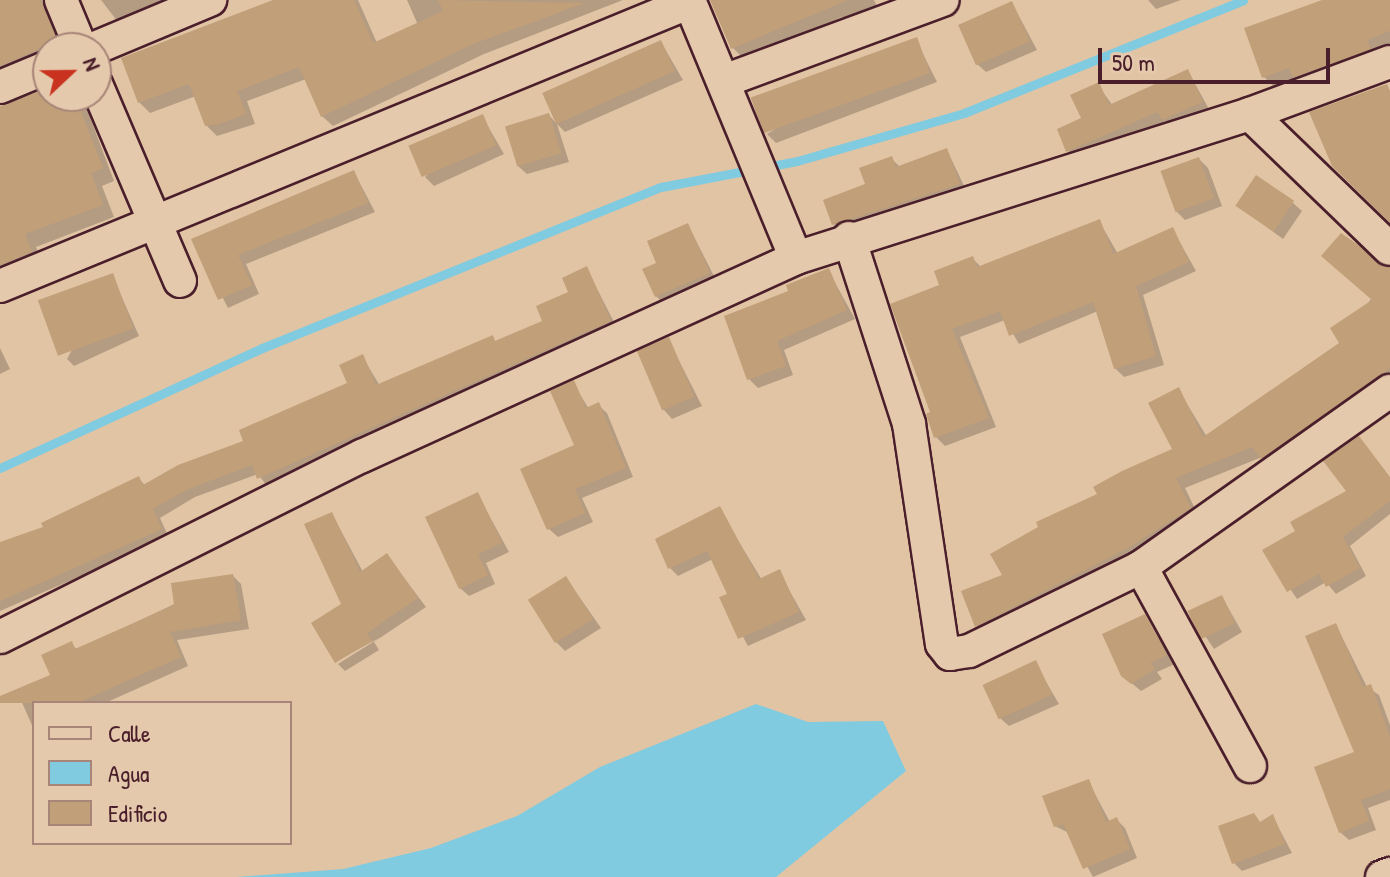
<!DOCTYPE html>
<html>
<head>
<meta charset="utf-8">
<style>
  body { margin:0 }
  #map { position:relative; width:1390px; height:877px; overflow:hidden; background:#e1c4a4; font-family:"Patrick Hand",sans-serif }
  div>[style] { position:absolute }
  .water>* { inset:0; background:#80cbe0 }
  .shadow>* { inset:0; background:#0003 }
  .stream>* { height:9px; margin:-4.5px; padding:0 4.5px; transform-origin:4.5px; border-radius:4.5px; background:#80cbe0 }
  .building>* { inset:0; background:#c19f79; transform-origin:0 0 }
  .roads { filter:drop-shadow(2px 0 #4a1f2b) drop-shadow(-2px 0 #4a1f2b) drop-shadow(0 2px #4a1f2b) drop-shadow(0 -2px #4a1f2b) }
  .minor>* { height:32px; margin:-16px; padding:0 16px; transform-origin:16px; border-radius:16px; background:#e5c9ac }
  span { translate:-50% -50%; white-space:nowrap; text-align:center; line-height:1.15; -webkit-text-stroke:6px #e5c9ac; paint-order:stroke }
  .legend { position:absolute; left:32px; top:701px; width:260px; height:144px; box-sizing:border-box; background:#e5c9ac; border:2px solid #a78578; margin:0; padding:10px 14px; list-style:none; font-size:24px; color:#4a1f2b }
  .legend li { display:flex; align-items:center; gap:16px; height:40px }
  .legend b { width:40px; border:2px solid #a78578 }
  .north { position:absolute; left:32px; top:32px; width:80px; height:80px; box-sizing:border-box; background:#e5c9ac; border:2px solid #a78578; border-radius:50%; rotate:68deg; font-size:22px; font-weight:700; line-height:32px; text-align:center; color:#4a1f2b }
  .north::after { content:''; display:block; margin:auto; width:28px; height:36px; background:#c8321e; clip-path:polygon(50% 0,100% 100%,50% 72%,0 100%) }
  .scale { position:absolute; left:1098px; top:48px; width:232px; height:36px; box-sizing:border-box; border:4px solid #4a1f2b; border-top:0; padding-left:10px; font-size:24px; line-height:28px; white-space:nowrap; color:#4a1f2b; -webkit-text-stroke:6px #e5c9ac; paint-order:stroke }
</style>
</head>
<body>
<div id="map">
  <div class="water">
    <div style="clip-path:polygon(756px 704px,808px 722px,883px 721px,906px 771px,776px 877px,236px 877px,343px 869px,431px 848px,517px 816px,600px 767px)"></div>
  </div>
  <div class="shadow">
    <div style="clip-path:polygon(0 0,43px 0,64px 48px,48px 48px,48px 58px,0 79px)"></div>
    <div style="clip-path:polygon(101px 0,171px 0,121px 26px)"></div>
    <div style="clip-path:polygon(273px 0,358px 0,377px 43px,418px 25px,407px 0,623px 0,484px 54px,333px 126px,322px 116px,306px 79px,247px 101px,255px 124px,217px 136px,206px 125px,196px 96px,150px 113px,139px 102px)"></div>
    <div style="clip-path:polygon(712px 0,874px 0,878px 8px,845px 20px,842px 17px,743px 58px,733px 48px)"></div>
    <div style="clip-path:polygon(1148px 0,1181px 0,1156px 9px)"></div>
    <div style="clip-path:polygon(1331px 0,1390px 0,1390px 55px,1305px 87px,1298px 79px,1274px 87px,1264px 77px)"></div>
    <div style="clip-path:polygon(1012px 3px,1037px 50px,986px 72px,977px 64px)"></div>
    <div style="clip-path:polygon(916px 40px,937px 82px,776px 143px,767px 134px)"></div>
    <div style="clip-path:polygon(661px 42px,683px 80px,565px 132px,557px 124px,569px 162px,527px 174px,518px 166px,549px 115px,556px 123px)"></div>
    <div style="clip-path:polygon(1188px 71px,1210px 111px,1173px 128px,1166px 121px,1077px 159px,1068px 151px,1098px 85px,1113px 106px)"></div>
    <div style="clip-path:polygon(48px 88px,48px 96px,82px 96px,114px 181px,102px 186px,114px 217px,36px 247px,43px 265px,0 282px,0 108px)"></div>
    <div style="clip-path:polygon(482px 116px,504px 154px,434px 186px,425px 177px)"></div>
    <div style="clip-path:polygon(947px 150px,967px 192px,842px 232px,834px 224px,891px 158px,900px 167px)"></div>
    <div style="clip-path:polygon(1199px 159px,1208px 168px,1222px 206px,1185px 220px,1176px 211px)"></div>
    <div style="clip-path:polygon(354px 172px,375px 212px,246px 264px,259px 294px,228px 308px,193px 240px)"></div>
    <div style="clip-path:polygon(1293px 203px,1302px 211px,1283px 239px,1238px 206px)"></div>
    <div style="clip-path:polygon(1099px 221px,1118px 254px,1173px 230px,1196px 271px,1143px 295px,1164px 365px,1124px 377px,1115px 368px,1098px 311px,1019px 344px,1005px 320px,960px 337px,996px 427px,945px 446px,936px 437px,933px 413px,942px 286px,973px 259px,982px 268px)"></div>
    <div style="clip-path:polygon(688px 225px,717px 282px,665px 305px,656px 296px,659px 264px)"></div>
    <div style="clip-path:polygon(587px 269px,618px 330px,267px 486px,258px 474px,195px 497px,160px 518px,169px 538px,0 611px,0 544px,46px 528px,139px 479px,146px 486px,246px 442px,349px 384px,362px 356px,380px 386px,492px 338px,497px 343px,545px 322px)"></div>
    <div style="clip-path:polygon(1390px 269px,1390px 386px,1272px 468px,1262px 457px,1185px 488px,1200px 519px,987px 636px,977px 625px,1004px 576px,1100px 495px,1175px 450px,1178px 389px,1207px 437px,1342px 344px)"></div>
    <div style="clip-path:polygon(828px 270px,855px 319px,784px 350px,793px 375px,758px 388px,749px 379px,791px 292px)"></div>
    <div style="clip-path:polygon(112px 275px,139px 336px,74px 366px,67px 359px)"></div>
    <div style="clip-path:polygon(668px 339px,702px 406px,672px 419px,664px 410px)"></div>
    <div style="clip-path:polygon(0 348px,10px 369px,0 374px)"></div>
    <div style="clip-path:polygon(573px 383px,589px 409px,598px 405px,607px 413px,633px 477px,582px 498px,593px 522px,558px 537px,549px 529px,576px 446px)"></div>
    <div style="clip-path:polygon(1390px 478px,1390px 514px,1350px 546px,1366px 576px,1336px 594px,1326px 582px,1297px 599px,1265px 551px)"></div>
    <div style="clip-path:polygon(478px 495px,509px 552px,486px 563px,495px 584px,469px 596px,460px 588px)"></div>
    <div style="clip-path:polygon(719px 509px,762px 580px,779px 572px,806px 620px,748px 646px,722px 598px,729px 595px,713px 559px,678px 576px,670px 568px)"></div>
    <div style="clip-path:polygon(332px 514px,363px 572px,387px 555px,426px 607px,374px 642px,379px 650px,345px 671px,338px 664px,381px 637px,336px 661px,344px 605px)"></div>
    <div style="clip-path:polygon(233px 576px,241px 584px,249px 629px,177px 640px,188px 666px,105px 703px,34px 703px,34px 730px,17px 691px,52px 676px,71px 644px,78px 650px)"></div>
    <div style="clip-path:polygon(566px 578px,601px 628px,565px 651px,556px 642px)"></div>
    <div style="clip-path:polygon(1222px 597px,1242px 632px,1214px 649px,1189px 612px)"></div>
    <div style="clip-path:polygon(1145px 617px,1175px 664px,1157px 672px,1162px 679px,1141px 691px,1122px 675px)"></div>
    <div style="clip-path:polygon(1336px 625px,1367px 687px,1379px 695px,1390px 725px,1390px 800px,1368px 808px,1376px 830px,1349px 840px,1340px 832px,1356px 753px)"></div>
    <div style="clip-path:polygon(1035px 663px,1059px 704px,1009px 726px,1000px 718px)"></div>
    <div style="clip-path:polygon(1088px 781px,1110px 822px,1116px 819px,1125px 828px,1137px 858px,1093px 877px,1069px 833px,1055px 826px)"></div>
    <div style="clip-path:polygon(1273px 817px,1292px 853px,1242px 871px,1234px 863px,1261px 823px)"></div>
  </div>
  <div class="stream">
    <div style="left:0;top:468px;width:288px;rotate:-24.6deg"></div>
    <div style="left:262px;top:348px;width:430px;rotate:-22deg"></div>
    <div style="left:661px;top:187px;width:138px;rotate:-10.8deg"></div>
    <div style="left:797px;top:161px;width:174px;rotate:-16deg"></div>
    <div style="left:964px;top:113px;width:301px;rotate:-22deg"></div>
  </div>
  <div class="building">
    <div style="clip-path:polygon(0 0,40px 0,58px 41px,0 66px)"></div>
    <div style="clip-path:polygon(273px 0,354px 0,373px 43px,443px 11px,438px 0,585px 3px,473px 44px,321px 117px,299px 67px,237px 91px,246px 114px,219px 124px,205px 126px,189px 84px,138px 103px,121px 58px)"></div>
    <div style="clip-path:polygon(710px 0,848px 0,731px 49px)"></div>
    <div style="clip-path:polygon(1322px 0,1390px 0,1390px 31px,1367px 40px,1371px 49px,1293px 78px,1289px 68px,1262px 78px,1244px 28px)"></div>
    <div style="left:1012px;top:1px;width:44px;height:59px;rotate:66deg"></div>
    <div style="left:917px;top:37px;width:38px;height:177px;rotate:70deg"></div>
    <div style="left:661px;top:40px;width:34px;height:130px;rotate:66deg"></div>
    <div style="clip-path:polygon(1188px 69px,1203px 102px,1162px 120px,1158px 112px,1066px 152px,1057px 129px,1081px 118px,1070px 95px,1099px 82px,1109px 105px)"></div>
    <div style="clip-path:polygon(1387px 84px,1390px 91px,1390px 223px,1332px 166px,1309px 112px)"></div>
    <div style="clip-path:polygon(48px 88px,48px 96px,75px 96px,103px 168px,91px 173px,103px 205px,25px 234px,32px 252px,0 265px,0 106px)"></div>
    <div style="left:549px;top:113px;width:42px;height:46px;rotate:73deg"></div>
    <div style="left:483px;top:114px;width:34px;height:81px;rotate:67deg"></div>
    <div style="clip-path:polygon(947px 148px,960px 184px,832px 225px,823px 200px,865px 184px,859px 168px,892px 156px,896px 167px)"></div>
    <div style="left:1199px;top:157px;width:44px;height:41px;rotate:70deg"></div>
    <div style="clip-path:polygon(354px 170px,368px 203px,238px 255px,252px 285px,218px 300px,191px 239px)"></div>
    <div style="left:1256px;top:175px;width:46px;height:37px;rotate:34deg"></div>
    <div style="clip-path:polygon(1100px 219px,1113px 254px,1173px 227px,1189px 262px,1136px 286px,1156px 356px,1114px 369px,1093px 302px,1009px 336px,1000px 311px,952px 329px,989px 418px,934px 438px,926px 414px,930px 412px,890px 304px,939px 285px,934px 271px,973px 256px,977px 267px)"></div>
    <div style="clip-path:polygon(688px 223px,710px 273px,655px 297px,642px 269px,656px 263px,647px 241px)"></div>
    <div style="clip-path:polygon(1341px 233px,1390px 267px,1390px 368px,1261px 459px,1252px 447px,1176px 478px,1191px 508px,1128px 548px,975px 627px,961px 591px,1002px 575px,990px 554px,1038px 527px,1036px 522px,1097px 494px,1093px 487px,1122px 471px,1172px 449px,1148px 403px,1179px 387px,1203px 437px,1339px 343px,1330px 328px,1372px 300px,1321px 256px)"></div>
    <div style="clip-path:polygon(587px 266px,611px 321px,257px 479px,252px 465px,186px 490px,153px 509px,162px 529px,0 601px,0 542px,43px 527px,41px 523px,139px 476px,143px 485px,178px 465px,243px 441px,239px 430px,347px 383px,339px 365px,363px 354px,376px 385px,493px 335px,495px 341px,542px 321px,536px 306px,568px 292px,562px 278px)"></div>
    <div style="clip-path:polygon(829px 268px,847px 310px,777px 341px,786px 366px,747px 380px,724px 316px,788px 291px,786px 285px)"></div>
    <div style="left:113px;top:273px;width:59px;height:80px;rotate:70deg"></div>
    <div style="left:669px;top:337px;width:65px;height:35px;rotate:67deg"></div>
    <div style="clip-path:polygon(574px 380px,586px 408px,599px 402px,626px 468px,575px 489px,585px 513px,547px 530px,520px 469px,574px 445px,550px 391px)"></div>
    <div style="clip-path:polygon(1359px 436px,1390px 477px,1390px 501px,1343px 537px,1360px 568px,1326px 587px,1319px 574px,1287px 592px,1262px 550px,1295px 531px,1290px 522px,1346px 491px,1323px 461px)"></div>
    <div style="clip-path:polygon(478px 492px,502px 543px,478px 554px,488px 575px,459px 589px,425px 517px)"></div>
    <div style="clip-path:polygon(720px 506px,759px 579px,780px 569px,799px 612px,738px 639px,719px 597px,727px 594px,707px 551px,668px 569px,655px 539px)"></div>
    <div style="clip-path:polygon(332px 512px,360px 572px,387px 553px,418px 598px,367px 633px,372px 641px,335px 663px,311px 623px,341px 604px,304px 524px)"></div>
    <div style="clip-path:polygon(233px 574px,241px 620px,170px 632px,181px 657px,77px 703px,0 703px,0 696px,50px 675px,41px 655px,72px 641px,75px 649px,174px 605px,171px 583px)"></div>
    <div style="left:566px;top:576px;width:51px;height:45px;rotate:58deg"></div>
    <div style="left:1222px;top:595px;width:31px;height:38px;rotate:65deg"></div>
    <div style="clip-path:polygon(1145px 614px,1167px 655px,1150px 663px,1155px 669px,1131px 684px,1121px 676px,1102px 634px)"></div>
    <div style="clip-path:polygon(1336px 623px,1363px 687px,1371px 684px,1390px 737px,1390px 789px,1361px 800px,1369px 821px,1339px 833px,1314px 767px,1354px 752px,1305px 636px)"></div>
    <div style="left:1036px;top:660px;width:38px;height:59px;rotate:65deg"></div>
    <div style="clip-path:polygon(1089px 779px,1106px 822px,1117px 817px,1130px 849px,1083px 869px,1063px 824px,1054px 827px,1042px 796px)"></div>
    <div style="clip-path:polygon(1254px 813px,1260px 822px,1273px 814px,1285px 844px,1232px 864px,1218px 826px)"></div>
  </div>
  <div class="roads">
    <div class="minor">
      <div style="left:61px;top:0;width:52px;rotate:67.4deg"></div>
      <div style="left:689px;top:0;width:279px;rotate:67.5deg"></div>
      <div style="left:95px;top:48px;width:125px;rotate:-22.7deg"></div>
      <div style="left:724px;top:81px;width:233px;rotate:-20.3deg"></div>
      <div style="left:96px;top:84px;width:214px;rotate:66.9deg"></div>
      <div style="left:0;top:87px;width:52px;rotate:-22.6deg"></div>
      <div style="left:1250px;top:114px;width:194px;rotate:44deg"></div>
      <div style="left:849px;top:238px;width:195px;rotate:72.1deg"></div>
      <div style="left:909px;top:424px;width:222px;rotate:81.5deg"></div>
      <div style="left:942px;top:644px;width:13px;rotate:51deg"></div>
      <div style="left:950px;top:654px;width:19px;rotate:-9deg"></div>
      <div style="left:969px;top:651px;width:191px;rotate:-26deg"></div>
      <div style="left:1141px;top:567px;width:305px;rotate:-35.3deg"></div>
      <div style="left:0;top:286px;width:746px;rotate:-22.37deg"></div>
      <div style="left:1141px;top:567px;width:227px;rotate:61.3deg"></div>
      <div style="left:0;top:637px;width:405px;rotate:-26.6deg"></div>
      <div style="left:362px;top:456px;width:477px;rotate:-24.5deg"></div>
      <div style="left:796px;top:258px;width:476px;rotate:-17.6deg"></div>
      <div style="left:1250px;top:114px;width:149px;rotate:-20.4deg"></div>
      <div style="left:1382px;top:877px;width:9px;rotate:-21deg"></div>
    </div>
  </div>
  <ul class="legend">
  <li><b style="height:10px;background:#e5c9ac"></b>Calle</li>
  <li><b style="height:22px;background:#80cbe0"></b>Agua</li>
  <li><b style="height:22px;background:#c19f79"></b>Edificio</li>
  </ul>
  <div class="north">N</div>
  <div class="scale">50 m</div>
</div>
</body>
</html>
